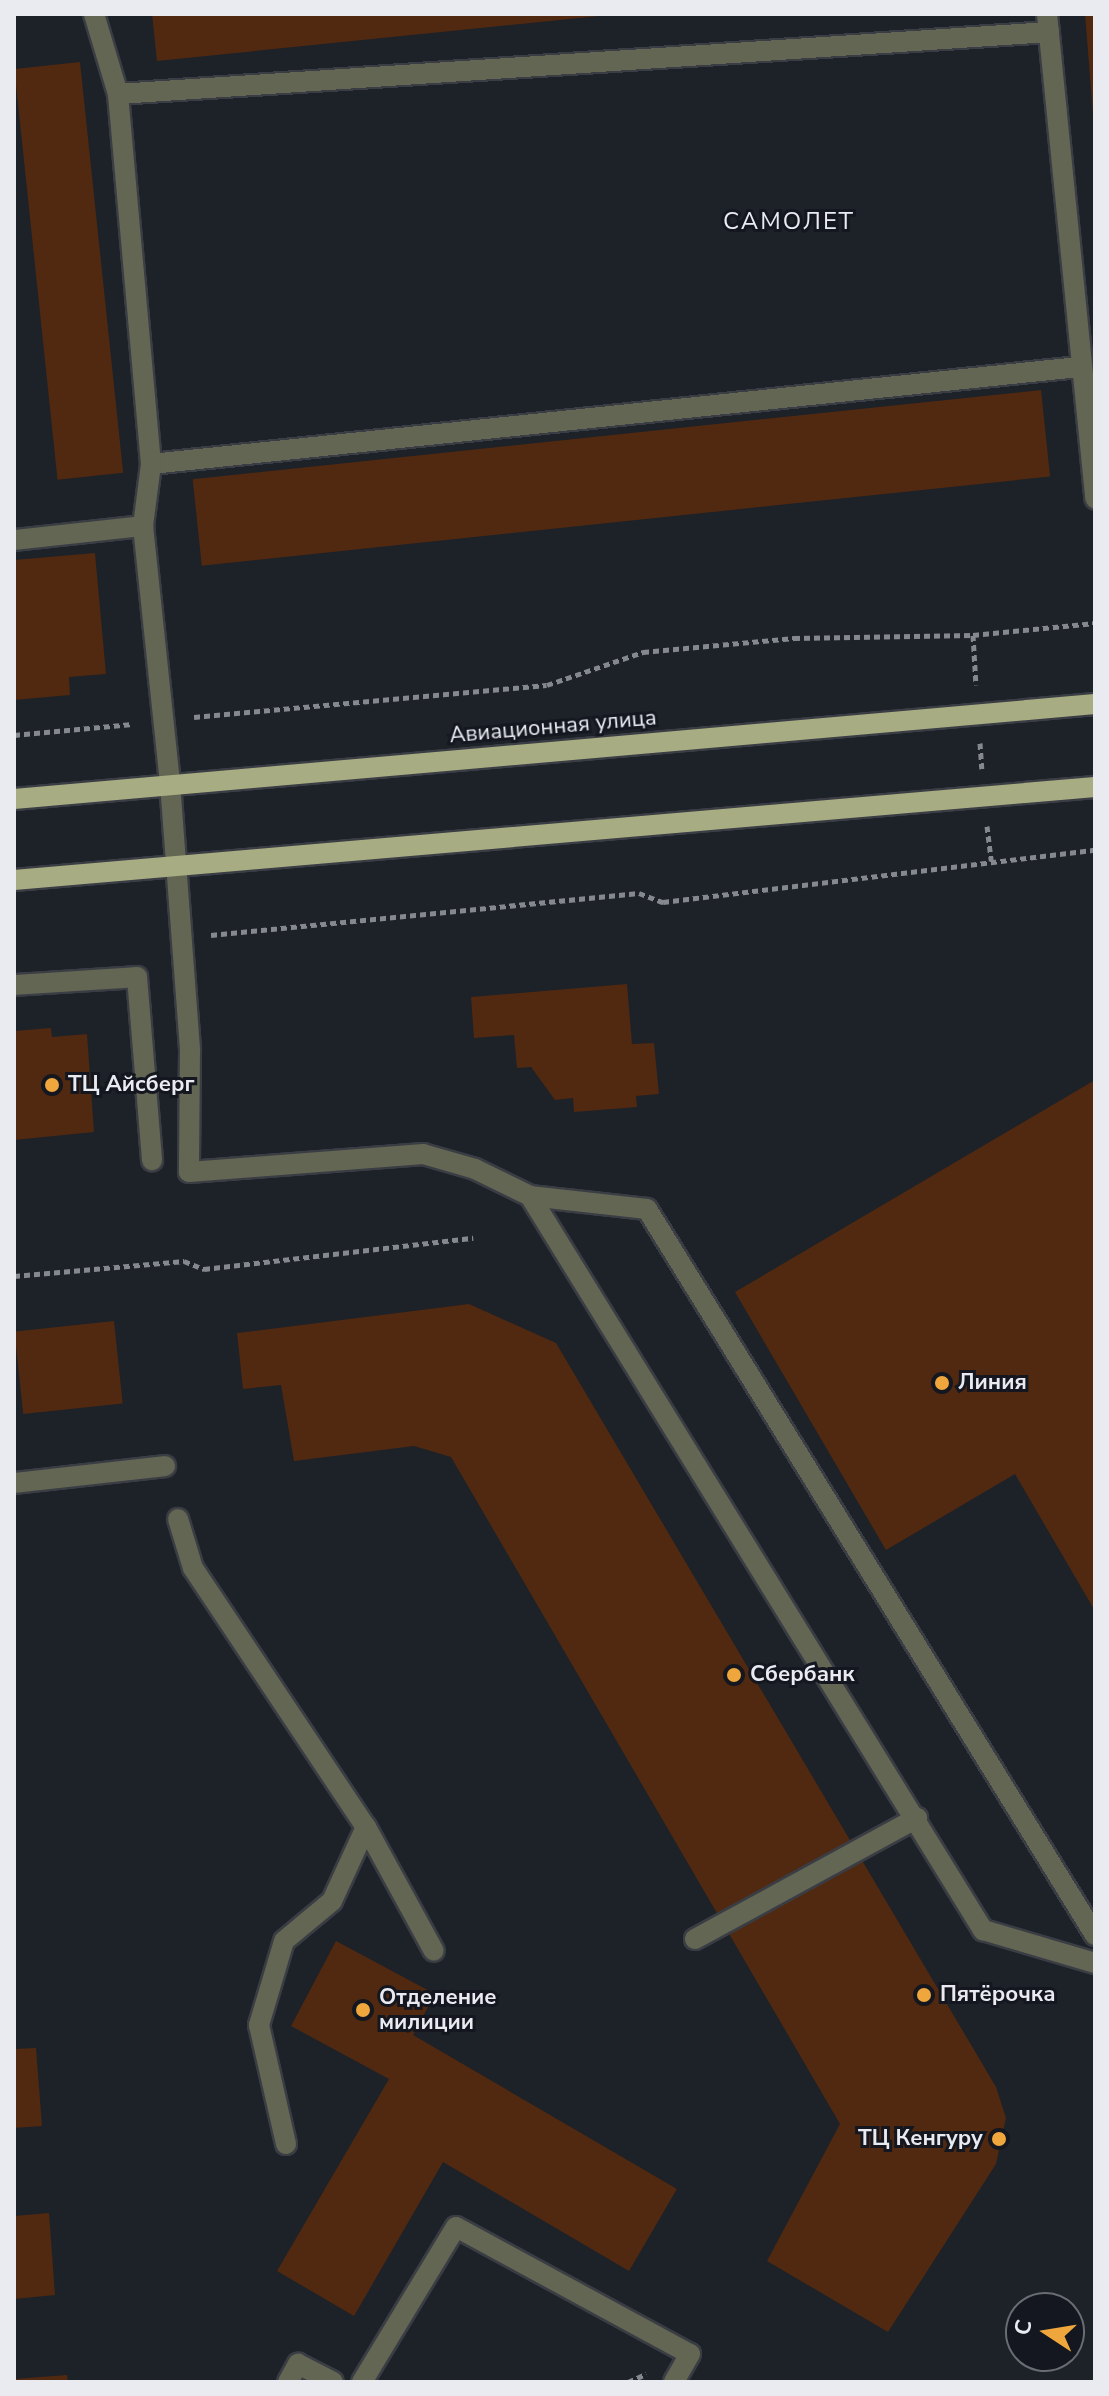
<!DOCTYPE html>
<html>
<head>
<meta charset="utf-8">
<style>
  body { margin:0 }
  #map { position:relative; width:1109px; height:2396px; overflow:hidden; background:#1d2128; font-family:"Nunito Sans",sans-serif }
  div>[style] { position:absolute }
  .building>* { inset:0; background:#502910; transform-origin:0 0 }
  .path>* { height:5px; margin-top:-2.5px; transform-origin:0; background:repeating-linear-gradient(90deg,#85888e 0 6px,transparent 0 10px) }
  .roads { filter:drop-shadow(2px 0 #3a3d44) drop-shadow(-2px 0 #3a3d44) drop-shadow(0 2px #3a3d44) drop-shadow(0 -2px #3a3d44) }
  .lane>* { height:20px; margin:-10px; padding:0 10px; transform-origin:10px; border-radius:10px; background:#636652 }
  .street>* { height:20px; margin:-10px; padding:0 10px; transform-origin:10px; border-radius:10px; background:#636652 }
  .primary>* { height:20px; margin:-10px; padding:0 10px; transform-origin:10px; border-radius:10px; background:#a7ac82 }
  .dots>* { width:22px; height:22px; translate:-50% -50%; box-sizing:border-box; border:4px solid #14171f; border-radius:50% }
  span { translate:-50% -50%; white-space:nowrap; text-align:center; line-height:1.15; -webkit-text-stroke:6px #14171f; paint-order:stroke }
  .street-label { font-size:22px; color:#e9ebf1 }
  .poi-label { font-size:22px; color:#e9ebf1; font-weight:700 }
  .left { translate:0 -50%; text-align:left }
  .right { translate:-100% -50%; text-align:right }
  .neighbourhood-label { font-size:24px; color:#e9ebf1; letter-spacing:2px }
  .frame { position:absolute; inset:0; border:16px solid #e9ebf1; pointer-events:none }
  .north { position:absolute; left:1005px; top:2292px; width:80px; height:80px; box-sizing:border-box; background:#14171f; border:2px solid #696c73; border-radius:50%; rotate:282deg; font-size:22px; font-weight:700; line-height:32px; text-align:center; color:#e9ebf1 }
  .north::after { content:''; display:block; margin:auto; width:28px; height:36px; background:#efa73d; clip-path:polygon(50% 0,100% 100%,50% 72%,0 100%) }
</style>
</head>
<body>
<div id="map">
  <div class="building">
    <div style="clip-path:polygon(152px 14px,599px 14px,599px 16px,157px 61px)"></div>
    <div style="clip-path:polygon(1085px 14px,1095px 14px,1095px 114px,1093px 114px)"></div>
    <div style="left:80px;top:62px;width:413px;height:66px;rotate:84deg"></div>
    <div style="left:1041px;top:390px;width:87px;height:853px;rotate:84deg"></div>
    <div style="clip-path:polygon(95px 553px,106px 674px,69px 677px,70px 695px,14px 700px,14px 560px)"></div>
    <div style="clip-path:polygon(627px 984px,632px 1044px,654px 1043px,659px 1094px,636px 1096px,637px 1107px,574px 1112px,573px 1098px,555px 1100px,531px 1067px,517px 1068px,514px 1035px,474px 1038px,471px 997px)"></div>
    <div style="clip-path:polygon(51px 1028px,52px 1037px,87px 1034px,94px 1132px,14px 1140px,14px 1031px)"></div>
    <div style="clip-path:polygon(1095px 1080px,1095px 1611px,1015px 1474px,886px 1550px,735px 1292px)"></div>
    <div style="clip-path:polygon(469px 1304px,556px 1343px,996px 2087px,1006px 2118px,996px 2164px,888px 2332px,767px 2261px,840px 2124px,451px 1457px,414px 1446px,294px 1461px,281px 1385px,243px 1389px,237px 1333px)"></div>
    <div style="left:114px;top:1321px;width:83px;height:100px;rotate:84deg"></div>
    <div style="clip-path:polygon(336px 1941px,435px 1994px,413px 2035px,677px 2189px,629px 2271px,443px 2162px,354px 2316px,277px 2271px,389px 2079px,291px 2026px)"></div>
    <div style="clip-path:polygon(36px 2048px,42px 2126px,14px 2128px,14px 2049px)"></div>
    <div style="clip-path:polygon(49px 2213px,55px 2295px,14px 2299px,14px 2216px)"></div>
    <div style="clip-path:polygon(67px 2375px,68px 2382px,14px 2382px,14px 2379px)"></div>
  </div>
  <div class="path">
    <div style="left:973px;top:635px;width:50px;rotate:86.6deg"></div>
    <div style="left:194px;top:717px;width:354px;rotate:-5.2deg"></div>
    <div style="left:547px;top:685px;width:102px;rotate:-19deg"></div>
    <div style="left:643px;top:652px;width:152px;rotate:-5.3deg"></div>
    <div style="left:794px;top:638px;width:179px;rotate:-1deg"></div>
    <div style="left:973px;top:635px;width:123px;rotate:-5.6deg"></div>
    <div style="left:14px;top:735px;width:119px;rotate:-5.3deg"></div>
    <div style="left:980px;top:743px;width:26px;rotate:86deg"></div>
    <div style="left:987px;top:826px;width:35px;rotate:83deg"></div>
    <div style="left:211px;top:935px;width:430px;rotate:-5.6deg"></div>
    <div style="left:639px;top:893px;width:26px;rotate:21deg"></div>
    <div style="left:663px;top:902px;width:435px;rotate:-6.9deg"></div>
    <div style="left:14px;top:1276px;width:171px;rotate:-5deg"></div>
    <div style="left:184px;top:1261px;width:22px;rotate:22deg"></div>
    <div style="left:204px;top:1269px;width:271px;rotate:-6.6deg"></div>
    <div style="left:628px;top:2382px;width:20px;rotate:-24deg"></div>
  </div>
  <div class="roads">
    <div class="lane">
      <div style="left:94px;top:14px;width:84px;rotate:73.3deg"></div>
      <div style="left:1047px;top:14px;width:487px;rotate:84.3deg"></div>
      <div style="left:151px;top:464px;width:933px;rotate:-5.97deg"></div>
      <div style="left:143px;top:526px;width:63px;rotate:-82.6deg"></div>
      <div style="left:151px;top:464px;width:371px;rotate:-95.1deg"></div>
      <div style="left:118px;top:94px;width:933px;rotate:-3.81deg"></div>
      <div style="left:14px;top:540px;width:130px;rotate:-6.2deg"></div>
      <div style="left:143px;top:526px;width:258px;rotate:84deg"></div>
      <div style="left:14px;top:985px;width:123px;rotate:-3.7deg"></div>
      <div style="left:137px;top:977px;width:184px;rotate:85.3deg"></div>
      <div style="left:14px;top:1483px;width:152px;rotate:-6.4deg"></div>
      <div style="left:178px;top:1519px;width:51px;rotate:73deg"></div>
      <div style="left:193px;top:1568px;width:311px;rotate:56.3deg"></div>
      <div style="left:366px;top:1827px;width:81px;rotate:114.7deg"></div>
      <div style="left:332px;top:1901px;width:62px;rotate:140.2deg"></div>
      <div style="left:284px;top:1941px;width:88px;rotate:106.6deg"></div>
      <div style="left:259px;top:2025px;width:122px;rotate:77.2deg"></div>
      <div style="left:366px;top:1827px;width:141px;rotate:61.3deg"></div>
      <div style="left:1095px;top:1935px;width:853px;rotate:-121.68deg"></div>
      <div style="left:647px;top:1209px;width:118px;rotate:-173.7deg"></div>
      <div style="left:530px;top:1196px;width:863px;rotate:58.32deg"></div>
      <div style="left:983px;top:1930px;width:117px;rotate:16.4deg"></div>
      <div style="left:695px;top:1939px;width:253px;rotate:-28.6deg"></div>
      <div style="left:288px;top:2382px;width:21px;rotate:-61deg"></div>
      <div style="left:298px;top:2364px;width:39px;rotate:27deg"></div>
      <div style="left:362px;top:2382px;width:181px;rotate:-58.8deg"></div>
      <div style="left:456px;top:2227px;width:266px;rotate:28.5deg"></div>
      <div style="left:690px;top:2354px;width:32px;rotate:120deg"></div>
    </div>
    <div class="street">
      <div style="left:170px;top:783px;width:269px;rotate:85.7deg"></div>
      <div style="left:190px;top:1051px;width:121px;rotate:90.5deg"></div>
      <div style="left:189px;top:1172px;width:235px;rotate:-4.4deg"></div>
      <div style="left:423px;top:1154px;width:54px;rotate:16.1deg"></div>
      <div style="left:475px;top:1169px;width:61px;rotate:26.1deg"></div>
    </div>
    <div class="primary">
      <div style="left:14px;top:799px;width:1085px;rotate:-5.02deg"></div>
      <div style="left:14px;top:880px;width:1085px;rotate:-4.92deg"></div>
    </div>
  </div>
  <div class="dots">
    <div style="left:52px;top:1085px;background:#efa73d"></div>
    <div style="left:942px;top:1383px;background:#efa73d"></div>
    <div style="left:734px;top:1675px;background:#efa73d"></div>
    <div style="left:924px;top:1995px;background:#efa73d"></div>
    <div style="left:363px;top:2010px;background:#efa73d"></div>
    <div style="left:999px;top:2139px;background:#efa73d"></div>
  </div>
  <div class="street-label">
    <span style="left:553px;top:727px;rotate:-5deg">Авиационная улица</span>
  </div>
  <div class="poi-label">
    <span class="left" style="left:68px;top:1085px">ТЦ Айсберг</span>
    <span class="left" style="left:958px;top:1383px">Линия</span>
    <span class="left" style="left:750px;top:1675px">Сбербанк</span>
    <span class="left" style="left:940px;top:1995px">Пятёрочка</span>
    <span class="left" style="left:379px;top:2010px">Отделение<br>милиции</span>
    <span class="right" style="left:983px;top:2139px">ТЦ Кенгуру</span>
  </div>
  <div class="neighbourhood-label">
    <span style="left:789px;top:222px">САМОЛЕТ</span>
  </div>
  <div class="frame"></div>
  <div class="north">С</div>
</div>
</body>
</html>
